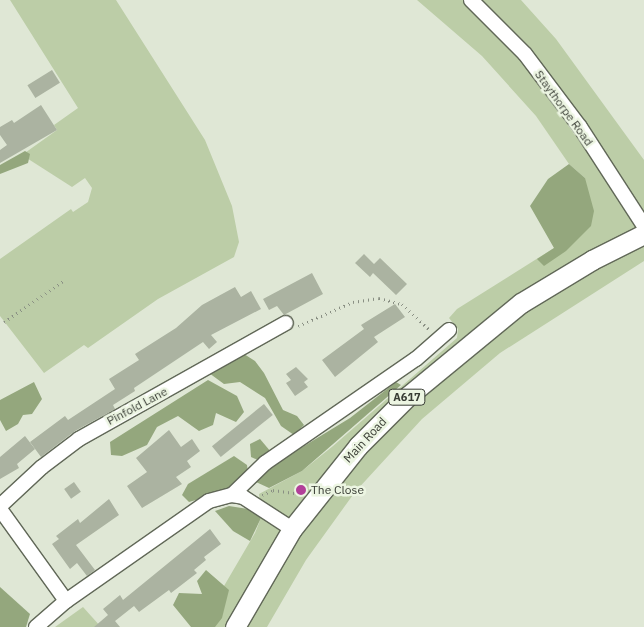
<!DOCTYPE html>
<html>
<head>
<meta charset="utf-8">
<style>
  body { margin:0 }
  #map { position:relative; width:644px; height:627px; overflow:hidden; background:#dfe7d5; font-family:"IBM Plex Sans",sans-serif }
  div>[style] { position:absolute }
  .green>* { inset:0; background:#bccda7 }
  .forest>* { inset:0; background:#94a77d }
  .building>* { inset:0; background:#abb3a1; transform-origin:0 0 }
  .path>* { height:2.5px; margin-top:-1.25px; transform-origin:0; background:repeating-linear-gradient(90deg,#898f83 0 1px,transparent 0 5px) }
  .roads { filter:drop-shadow(1px 0 #616858) drop-shadow(-1px 0 #616858) drop-shadow(0 1px #616858) drop-shadow(0 -1px #616858) }
  .minor>* { height:14px; margin:-7px; padding:0 7px; transform-origin:7px; border-radius:7px; background:#fff }
  .highway>* { height:19px; margin:-9.5px; padding:0 9.5px; transform-origin:9.5px; border-radius:9.5px; background:#fff }
  .dots>* { width:14px; height:14px; translate:-50% -50%; box-sizing:border-box; border:2px solid #ecf5e2; border-radius:50% }
  span { translate:-50% -50%; white-space:nowrap; text-align:center; line-height:1.15; -webkit-text-stroke:5px #ecf5e2; paint-order:stroke }
  .shield-label span { padding:1px 4px; background:#ecf5e2; border:1px solid; border-radius:4px; -webkit-text-stroke-width:0 }
  .shield-label { font-size:11px; color:#383c34; font-weight:700 }
  .street-label { font-size:12px; color:#383c34 }
  .poi-label { font-size:12px; color:#383c34 }
  .left { translate:0 -50%; text-align:left }
</style>
</head>
<body>
<div id="map">
  <div class="green">
    <div style="clip-path:polygon(10px 0,116px 0,205px 140px,232px 206px,239px 242px,234px 257px,158px 299px,88px 348px,84px 345px,44px 373px,0 316px,0 259px,71px 209px,73px 212px,88px 202px,92px 188px,85px 178px,72px 187px,22px 155px,57px 130px,54px 125px,78px 108px)"></div>
    <div style="clip-path:polygon(417px 0,521px 0,556px 39px,644px 160px,644px 261px,500px 353px,422px 419px,355px 492px,306px 560px,267px 627px,200px 627px,255px 533px,261px 518px,259px 494px,302px 471px,333px 446px,457px 338px,458px 329px,449px 318px,457px 309px,554px 248px,585px 178px,569px 164px,536px 116px,482px 56px)"></div>
    <div style="clip-path:polygon(83px 607px,101px 627px,55px 627px)"></div>
  </div>
  <div class="forest">
    <div style="clip-path:polygon(25px 151px,30px 154px,28px 163px,0 174px,0 165px)"></div>
    <div style="clip-path:polygon(569px 164px,585px 178px,594px 211px,591px 226px,566px 251px,544px 266px,537px 259px,554px 248px,530px 206px,548px 179px)"></div>
    <div style="clip-path:polygon(244px 354px,255px 361px,264px 373px,283px 410px,297px 416px,304px 425px,294px 435px,281px 426px,265px 398px,240px 382px,224px 384px,209px 373px)"></div>
    <div style="clip-path:polygon(208px 380px,237px 396px,244px 412px,236px 422px,216px 413px,213px 425px,199px 431px,178px 416px,157px 427px,147px 445px,122px 456px,111px 455px,110px 442px)"></div>
    <div style="clip-path:polygon(34px 382px,42px 399px,32px 414px,23px 415px,18px 424px,6px 431px,0 420px,0 400px)"></div>
    <div style="clip-path:polygon(396px 382px,401px 385px,302px 471px,269px 488px,256px 482px,273px 465px,350px 418px)"></div>
    <div style="clip-path:polygon(260px 439px,271px 452px,260px 461px,251px 457px,250px 444px)"></div>
    <div style="clip-path:polygon(234px 456px,247px 465px,248px 473px,231px 490px,189px 502px,182px 495px,188px 484px)"></div>
    <div style="clip-path:polygon(229px 506px,248px 509px,261px 518px,250px 541px,233px 531px,215px 511px)"></div>
    <div style="clip-path:polygon(206px 570px,229px 590px,222px 618px,215px 627px,191px 627px,173px 605px,179px 593px,202px 594px,197px 581px)"></div>
    <div style="clip-path:polygon(0 587px,30px 614px,26px 627px,0 627px)"></div>
  </div>
  <div class="building">
    <div style="left:52px;top:70px;width:15px;height:29px;rotate:58deg"></div>
    <div style="clip-path:polygon(41px 105px,57px 130px,0 163px,0 150px,7px 145px,0 135px,0 127px,12px 120px,14px 123px)"></div>
    <div style="clip-path:polygon(364px 254px,374px 264px,380px 258px,407px 284px,396px 295px,373px 273px,370px 277px,355px 263px)"></div>
    <div style="clip-path:polygon(312px 273px,323px 294px,284px 315px,277px 306px,269px 310px,263px 299px)"></div>
    <div style="clip-path:polygon(235px 287px,241px 297px,251px 291px,261px 309px,211px 335px,217px 342px,209px 349px,203px 342px,134px 388px,135px 391px,113px 405px,115px 409px,75px 431px,41px 457px,30px 442px,65px 416px,68px 420px,115px 389px,109px 379px,139px 360px,135px 354px,176px 328px,202px 305px)"></div>
    <div style="clip-path:polygon(395px 304px,405px 317px,374px 337px,378px 342px,335px 377px,322px 360px,364px 329px,361px 325px)"></div>
    <div style="clip-path:polygon(296px 367px,308px 379px,304px 382px,308px 387px,295px 396px,286px 383px,291px 380px,286px 374px)"></div>
    <div style="left:264px;top:404px;width:14px;height:67px;rotate:51deg"></div>
    <div style="clip-path:polygon(169px 430px,181px 447px,192px 439px,200px 451px,187px 461px,191px 467px,176px 477px,182px 484px,142px 508px,127px 486px,147px 472px,136px 458px)"></div>
    <div style="clip-path:polygon(25px 436px,35px 449px,17px 464px,19px 468px,0 479px,0 457px)"></div>
    <div style="left:74px;top:482px;width:12px;height:12px;rotate:55deg"></div>
    <div style="clip-path:polygon(109px 499px,119px 515px,76px 545px,95px 570px,87px 576px,77px 563px,70px 569px,52px 544px,59px 539px,56px 536px,78px 519px,80px 523px)"></div>
    <div style="clip-path:polygon(210px 529px,221px 544px,204px 557px,206px 560px,194px 570px,197px 573px,171px 593px,169px 590px,139px 612px,134px 606px,115px 621px,120px 627px,94px 627px,108px 615px,103px 609px,120px 595px,123px 600px)"></div>
  </div>
  <div class="path">
    <div style="left:4px;top:322px;width:72px;rotate:-34.8deg"></div>
    <div style="left:298px;top:326px;width:60px;rotate:-23.6deg"></div>
    <div style="left:353px;top:302px;width:26px;rotate:-9deg"></div>
    <div style="left:379px;top:298px;width:24px;rotate:15deg"></div>
    <div style="left:402px;top:304px;width:37px;rotate:43deg"></div>
    <div style="left:262px;top:495px;width:12px;rotate:-24deg"></div>
    <div style="left:273px;top:490px;width:27px;rotate:8deg"></div>
  </div>
  <div class="roads">
    <div class="minor">
      <div style="left:471px;top:0;width:76px;rotate:45deg"></div>
      <div style="left:525px;top:54px;width:91px;rotate:53deg"></div>
      <div style="left:580px;top:127px;width:118px;rotate:57.1deg"></div>
      <div style="left:232px;top:495px;width:46px;rotate:-44.1deg"></div>
      <div style="left:265px;top:463px;width:183px;rotate:-34.6deg"></div>
      <div style="left:416px;top:359px;width:44px;rotate:-41.3deg"></div>
      <div style="left:0;top:506px;width:57px;rotate:-42.9deg"></div>
      <div style="left:42px;top:467px;width:46px;rotate:-37.1deg"></div>
      <div style="left:79px;top:439px;width:237px;rotate:-29.3deg"></div>
      <div style="left:0;top:509px;width:113px;rotate:54.3deg"></div>
      <div style="left:36px;top:627px;width:40px;rotate:-41deg"></div>
      <div style="left:66px;top:601px;width:174px;rotate:-35deg"></div>
      <div style="left:209px;top:501px;width:24px;rotate:-15deg"></div>
      <div style="left:232px;top:495px;width:11px;rotate:10deg"></div>
      <div style="left:243px;top:497px;width:59px;rotate:33.1deg"></div>
    </div>
    <div class="highway">
      <div style="left:235px;top:627px;width:113px;rotate:-59.8deg"></div>
      <div style="left:292px;top:529px;width:106px;rotate:-51.5deg"></div>
      <div style="left:358px;top:446px;width:71px;rotate:-45deg"></div>
      <div style="left:408px;top:396px;width:146px;rotate:-39.5deg"></div>
      <div style="left:521px;top:303px;width:83px;rotate:-31.2deg"></div>
      <div style="left:592px;top:260px;width:58px;rotate:-26.6deg"></div>
    </div>
  </div>
  <div class="dots">
    <div style="left:301px;top:490px;background:#b23f99"></div>
  </div>
  <div class="shield-label">
    <span style="left:407px;top:397px">A617</span>
  </div>
  <div class="street-label">
    <span style="left:564px;top:108px;rotate:54deg">Staythorpe Road</span>
    <span style="left:137px;top:406px;rotate:-28deg">Pinfold Lane</span>
    <span style="left:365px;top:440px;rotate:-47deg">Main Road</span>
  </div>
  <div class="poi-label">
    <span class="left" style="left:311px;top:490px">The Close</span>
  </div>
</div>
</body>
</html>
